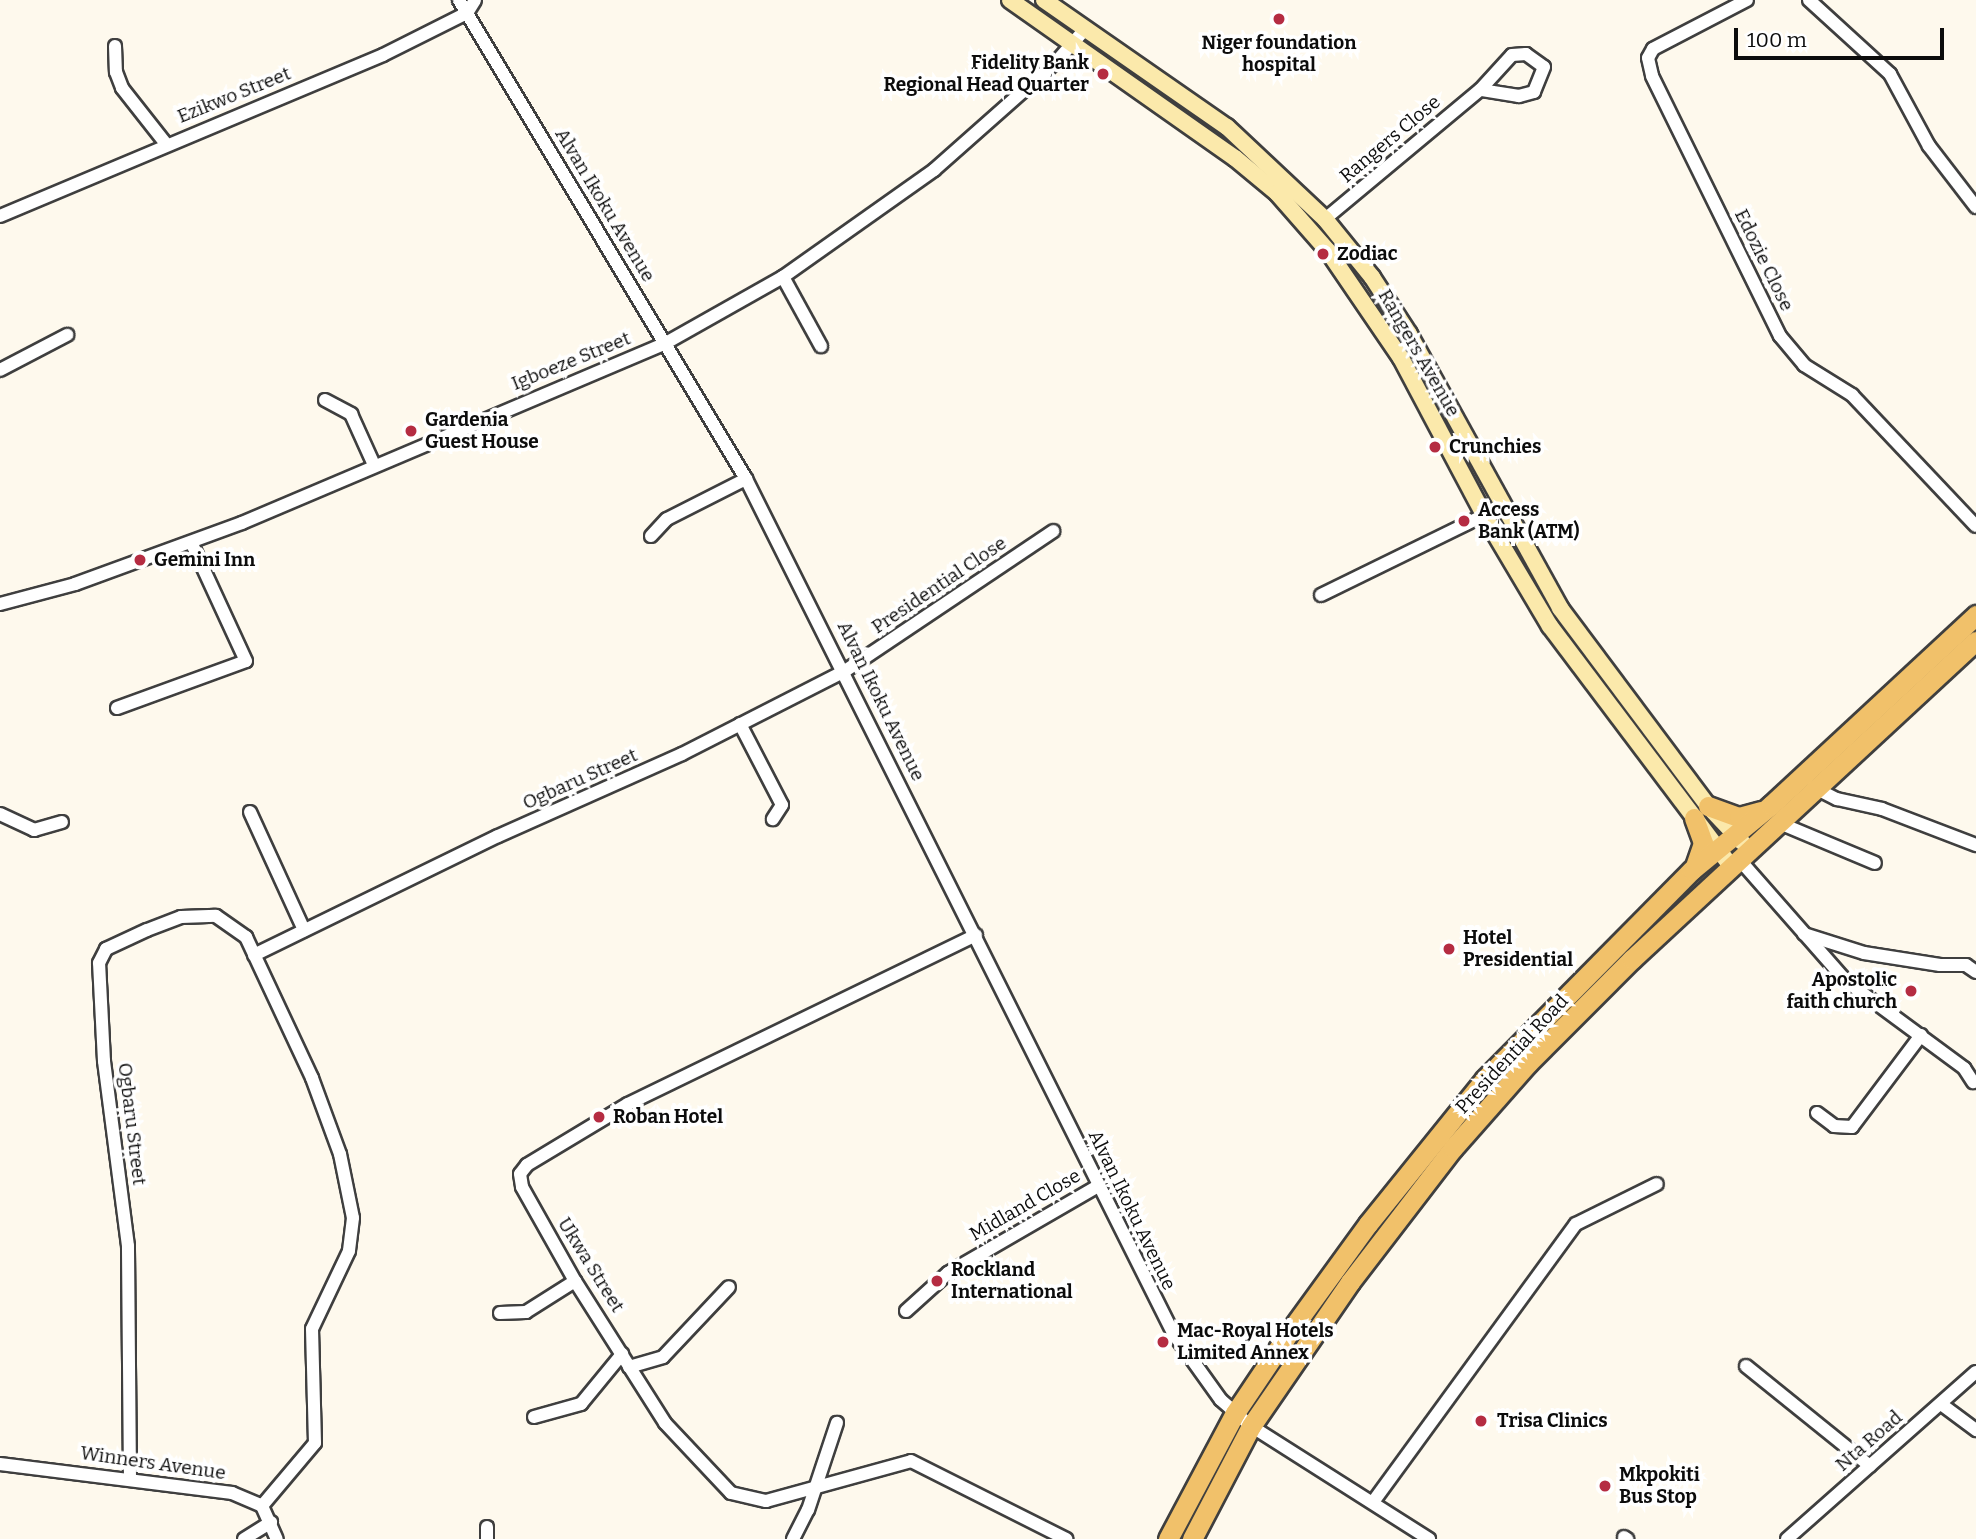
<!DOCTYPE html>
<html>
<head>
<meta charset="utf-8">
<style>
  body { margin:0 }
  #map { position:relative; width:1976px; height:1539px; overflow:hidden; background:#fef9ed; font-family:Bitter,serif }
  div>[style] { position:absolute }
  .roads { filter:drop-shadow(2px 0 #3f3f3f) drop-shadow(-2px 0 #3f3f3f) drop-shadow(0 2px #3f3f3f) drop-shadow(0 -2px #3f3f3f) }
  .minor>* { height:12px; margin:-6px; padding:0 6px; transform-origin:6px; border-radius:6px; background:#fff }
  .secondary>* { height:16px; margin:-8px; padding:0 8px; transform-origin:8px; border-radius:8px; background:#fbe9ab }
  .primary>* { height:19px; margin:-9.5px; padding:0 9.5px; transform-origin:9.5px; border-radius:9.5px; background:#f1c16a }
  .dots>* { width:19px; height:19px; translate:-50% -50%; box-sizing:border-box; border:4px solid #fff; border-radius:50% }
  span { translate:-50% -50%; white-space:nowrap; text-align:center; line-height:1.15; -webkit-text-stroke:7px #fff; paint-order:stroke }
  .poi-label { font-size:19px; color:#0c0c0c; font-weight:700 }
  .right { translate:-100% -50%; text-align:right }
  .left { translate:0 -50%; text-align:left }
  .street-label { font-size:19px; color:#0c0c0c }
  .scale { position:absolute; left:1734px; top:28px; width:210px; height:32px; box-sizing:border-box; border:4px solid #0c0c0c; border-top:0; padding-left:9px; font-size:21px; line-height:24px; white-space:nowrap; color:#0c0c0c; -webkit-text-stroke:5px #fff; paint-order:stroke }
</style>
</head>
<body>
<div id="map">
  <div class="roads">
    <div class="minor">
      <div style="left:459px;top:0;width:558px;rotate:59.07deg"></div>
      <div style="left:746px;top:479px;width:955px;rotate:63.43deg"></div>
      <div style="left:1173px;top:1333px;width:82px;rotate:54.4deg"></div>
      <div style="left:1221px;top:1400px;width:40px;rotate:41deg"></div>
      <div style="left:1251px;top:1426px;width:211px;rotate:32.4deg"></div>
      <div style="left:1747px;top:0;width:106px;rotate:152.5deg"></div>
      <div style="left:1653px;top:49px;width:10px;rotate:119deg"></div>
      <div style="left:1648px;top:58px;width:18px;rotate:77deg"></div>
      <div style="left:1652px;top:76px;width:290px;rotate:63.8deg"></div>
      <div style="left:1780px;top:336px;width:38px;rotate:50deg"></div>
      <div style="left:1804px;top:365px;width:57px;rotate:32deg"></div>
      <div style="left:1852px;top:395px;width:180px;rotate:46.6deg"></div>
      <div style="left:1809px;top:0;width:110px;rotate:42.4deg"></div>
      <div style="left:1890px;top:74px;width:82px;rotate:61.6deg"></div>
      <div style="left:1929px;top:146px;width:77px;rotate:52.4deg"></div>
      <div style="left:115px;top:46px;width:26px;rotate:88deg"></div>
      <div style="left:116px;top:72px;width:17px;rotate:69deg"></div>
      <div style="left:122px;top:88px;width:71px;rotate:51.8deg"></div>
      <div style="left:0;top:216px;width:415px;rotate:-22.8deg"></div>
      <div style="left:383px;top:55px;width:94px;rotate:-26.6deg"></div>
      <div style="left:467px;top:13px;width:15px;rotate:-58deg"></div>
      <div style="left:1325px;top:219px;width:202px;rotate:-39.8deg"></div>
      <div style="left:1480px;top:90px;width:47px;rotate:-47.6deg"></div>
      <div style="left:1512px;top:55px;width:14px;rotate:-4deg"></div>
      <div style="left:1526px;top:54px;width:22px;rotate:36deg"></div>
      <div style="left:1544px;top:67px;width:27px;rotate:112deg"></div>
      <div style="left:1534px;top:92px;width:16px;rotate:165deg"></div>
      <div style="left:1519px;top:96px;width:39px;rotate:-171deg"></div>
      <div style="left:783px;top:277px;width:79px;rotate:61.2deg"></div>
      <div style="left:0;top:370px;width:76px;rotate:-27.6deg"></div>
      <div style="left:325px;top:400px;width:30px;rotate:28deg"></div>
      <div style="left:351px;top:414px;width:56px;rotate:65.7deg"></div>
      <div style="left:651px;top:536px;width:23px;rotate:-47deg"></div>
      <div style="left:667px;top:519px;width:89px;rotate:-26.9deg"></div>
      <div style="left:1321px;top:595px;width:182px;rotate:-26.1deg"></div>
      <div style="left:0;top:604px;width:78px;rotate:-14.9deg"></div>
      <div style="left:75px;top:584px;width:178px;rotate:-20.1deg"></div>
      <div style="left:242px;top:523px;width:458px;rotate:-23deg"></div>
      <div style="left:664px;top:344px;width:137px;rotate:-29.4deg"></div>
      <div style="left:783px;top:277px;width:185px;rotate:-35.3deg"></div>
      <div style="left:934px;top:170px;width:164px;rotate:-41.5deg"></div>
      <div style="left:1057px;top:61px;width:44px;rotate:-48.7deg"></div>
      <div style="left:117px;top:708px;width:137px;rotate:-20deg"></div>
      <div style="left:246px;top:661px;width:131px;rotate:-114.8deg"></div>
      <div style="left:740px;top:724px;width:91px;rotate:62.6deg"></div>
      <div style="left:782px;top:805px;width:17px;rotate:123deg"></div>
      <div style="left:1813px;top:787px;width:27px;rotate:27deg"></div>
      <div style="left:1837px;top:799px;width:46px;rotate:12.5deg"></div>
      <div style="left:1882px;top:809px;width:101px;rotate:21deg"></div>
      <div style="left:250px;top:812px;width:130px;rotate:65.4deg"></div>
      <div style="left:0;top:814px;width:38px;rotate:25deg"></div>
      <div style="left:34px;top:830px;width:29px;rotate:-16deg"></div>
      <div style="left:1777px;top:822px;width:106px;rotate:22.7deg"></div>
      <div style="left:1738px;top:858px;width:164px;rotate:48.7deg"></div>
      <div style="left:1846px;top:981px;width:147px;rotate:36.4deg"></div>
      <div style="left:1964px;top:1068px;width:17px;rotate:57deg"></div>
      <div style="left:1804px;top:934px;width:63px;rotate:17.6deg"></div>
      <div style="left:1864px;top:953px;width:77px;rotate:9deg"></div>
      <div style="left:1940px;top:965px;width:26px"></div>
      <div style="left:1966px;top:965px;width:12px;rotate:35deg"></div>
      <div style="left:976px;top:935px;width:387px;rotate:154.1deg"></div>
      <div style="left:628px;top:1104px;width:118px;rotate:148.9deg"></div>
      <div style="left:527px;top:1165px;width:11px;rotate:128deg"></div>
      <div style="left:520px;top:1174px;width:13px;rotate:81deg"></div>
      <div style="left:522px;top:1187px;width:108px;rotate:60.6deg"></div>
      <div style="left:575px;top:1281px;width:168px;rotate:57.6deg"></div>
      <div style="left:665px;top:1423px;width:96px;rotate:46.7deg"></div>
      <div style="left:731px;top:1493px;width:36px;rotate:13deg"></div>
      <div style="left:766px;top:1501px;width:150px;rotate:-15.4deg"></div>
      <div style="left:911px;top:1461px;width:174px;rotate:26.7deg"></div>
      <div style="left:254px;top:955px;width:271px;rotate:-26deg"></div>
      <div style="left:498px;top:836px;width:201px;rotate:-24deg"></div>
      <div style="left:682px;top:754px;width:183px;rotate:-27deg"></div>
      <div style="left:845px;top:671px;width:251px;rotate:-33.9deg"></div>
      <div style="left:1817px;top:1113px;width:21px;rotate:37deg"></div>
      <div style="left:1834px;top:1126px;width:18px;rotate:3deg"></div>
      <div style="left:1852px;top:1127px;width:115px;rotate:-53.1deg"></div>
      <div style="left:906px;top:1311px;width:57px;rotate:-42.1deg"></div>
      <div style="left:948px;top:1273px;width:173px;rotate:-30.1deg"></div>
      <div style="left:500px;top:1313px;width:26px;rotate:-2deg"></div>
      <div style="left:526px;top:1312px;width:58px;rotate:-32.3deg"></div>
      <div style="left:1746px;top:1366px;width:159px;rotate:38.9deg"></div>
      <div style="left:629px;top:1367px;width:35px;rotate:-16deg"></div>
      <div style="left:663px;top:1357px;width:96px;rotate:-46.7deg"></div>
      <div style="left:1941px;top:1404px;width:44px;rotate:36.6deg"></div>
      <div style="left:534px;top:1417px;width:49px;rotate:-15.5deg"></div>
      <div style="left:581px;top:1404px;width:65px;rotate:-50.6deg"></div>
      <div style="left:0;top:1464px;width:234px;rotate:7.1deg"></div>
      <div style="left:232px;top:1493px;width:33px;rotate:23deg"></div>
      <div style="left:262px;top:1506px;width:36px;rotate:66deg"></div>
      <div style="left:130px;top:1479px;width:233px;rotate:-90.5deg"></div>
      <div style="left:128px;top:1246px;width:187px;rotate:-97.4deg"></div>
      <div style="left:104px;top:1061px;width:98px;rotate:-92.9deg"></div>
      <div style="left:99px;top:963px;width:16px;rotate:-63deg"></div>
      <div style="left:106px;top:949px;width:45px;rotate:-24.9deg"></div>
      <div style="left:147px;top:930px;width:36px;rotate:-21deg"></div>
      <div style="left:181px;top:917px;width:35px;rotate:-2deg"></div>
      <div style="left:216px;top:916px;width:37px;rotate:35deg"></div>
      <div style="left:246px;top:937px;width:156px;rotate:64.9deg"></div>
      <div style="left:312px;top:1078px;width:81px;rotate:69.8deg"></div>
      <div style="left:340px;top:1154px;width:65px;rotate:78.5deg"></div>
      <div style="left:353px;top:1218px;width:33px;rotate:97deg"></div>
      <div style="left:349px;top:1251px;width:86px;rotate:115.4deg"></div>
      <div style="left:312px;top:1329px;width:114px;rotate:88.5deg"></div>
      <div style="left:315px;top:1443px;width:82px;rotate:130.1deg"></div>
      <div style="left:1373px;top:1502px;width:344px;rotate:-53.9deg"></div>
      <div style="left:1576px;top:1224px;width:90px;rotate:-26.3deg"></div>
      <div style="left:1624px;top:1537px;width:4px;rotate:34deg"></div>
      <div style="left:244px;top:1539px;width:32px;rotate:-32deg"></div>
      <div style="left:487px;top:1539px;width:12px;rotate:-90deg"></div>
      <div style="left:793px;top:1539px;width:33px;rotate:-63deg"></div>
      <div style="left:808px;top:1510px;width:92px;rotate:-71.6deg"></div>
      <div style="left:1787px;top:1539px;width:252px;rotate:-41.5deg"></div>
    </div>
    <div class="secondary">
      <div style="left:1010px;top:0;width:275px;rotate:35.1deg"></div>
      <div style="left:1235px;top:158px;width:55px;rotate:39.8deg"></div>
      <div style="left:1277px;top:193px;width:77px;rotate:48.7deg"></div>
      <div style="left:1328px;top:251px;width:130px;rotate:55.7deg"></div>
      <div style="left:1401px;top:358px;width:178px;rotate:62.1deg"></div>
      <div style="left:1484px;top:515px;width:129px;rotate:59.3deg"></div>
      <div style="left:1550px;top:626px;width:299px;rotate:53deg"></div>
      <div style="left:1044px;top:0;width:223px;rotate:34.8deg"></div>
      <div style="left:1227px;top:127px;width:134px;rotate:43.2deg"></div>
      <div style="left:1325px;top:219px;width:75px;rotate:51deg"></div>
      <div style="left:1372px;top:277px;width:68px;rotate:57deg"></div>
      <div style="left:1409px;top:334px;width:313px;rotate:61.1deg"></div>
      <div style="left:1560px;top:608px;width:247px;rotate:53.2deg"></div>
      <div style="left:1708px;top:806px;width:50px;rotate:46.6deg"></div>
    </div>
    <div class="primary">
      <div style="left:1708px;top:806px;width:33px;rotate:20deg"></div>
      <div style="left:1739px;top:817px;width:23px;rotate:-15deg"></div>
      <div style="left:1694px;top:818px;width:27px;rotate:70deg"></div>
      <div style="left:1703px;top:843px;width:24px;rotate:109deg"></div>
      <div style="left:1168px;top:1539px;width:143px;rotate:-62deg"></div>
      <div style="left:1235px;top:1413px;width:95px;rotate:-56.1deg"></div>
      <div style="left:1288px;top:1334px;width:136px;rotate:-54deg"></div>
      <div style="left:1368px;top:1224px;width:186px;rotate:-51.1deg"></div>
      <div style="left:1485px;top:1079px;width:294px;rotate:-45.3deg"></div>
      <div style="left:1692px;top:870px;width:102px;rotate:-39.4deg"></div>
      <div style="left:1771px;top:805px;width:280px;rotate:-42.8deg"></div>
      <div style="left:1192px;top:1539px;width:127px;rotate:-62.4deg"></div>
      <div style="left:1251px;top:1426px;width:175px;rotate:-55.5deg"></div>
      <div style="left:1350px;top:1282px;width:169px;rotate:-52.5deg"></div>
      <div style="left:1453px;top:1148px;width:113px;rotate:-48.6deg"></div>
      <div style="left:1528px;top:1063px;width:147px;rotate:-45deg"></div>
      <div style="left:1632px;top:959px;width:468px;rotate:-42.8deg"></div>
    </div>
  </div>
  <div class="dots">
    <div style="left:1279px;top:19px;background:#b52c42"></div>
    <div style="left:1103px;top:74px;background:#b52c42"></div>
    <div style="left:1323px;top:254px;background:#b52c42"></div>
    <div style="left:411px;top:431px;background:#b52c42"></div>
    <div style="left:1435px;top:447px;background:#b52c42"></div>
    <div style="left:1464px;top:521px;background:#b52c42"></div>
    <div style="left:140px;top:560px;background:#b52c42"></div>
    <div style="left:1449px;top:949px;background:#b52c42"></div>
    <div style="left:1911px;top:991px;background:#b52c42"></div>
    <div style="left:599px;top:1117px;background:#b52c42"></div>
    <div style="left:937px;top:1281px;background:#b52c42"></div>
    <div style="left:1163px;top:1342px;background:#b52c42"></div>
    <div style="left:1481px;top:1421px;background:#b52c42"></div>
    <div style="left:1605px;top:1486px;background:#b52c42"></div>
  </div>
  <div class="poi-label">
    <span style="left:1279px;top:54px">Niger foundation<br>hospital</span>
    <span class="right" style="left:1089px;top:74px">Fidelity Bank<br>Regional Head Quarter</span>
    <span class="left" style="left:1337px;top:254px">Zodiac</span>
    <span class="left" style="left:425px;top:431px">Gardenia<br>Guest House</span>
    <span class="left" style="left:1449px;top:447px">Crunchies</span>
    <span class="left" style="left:1478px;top:521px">Access<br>Bank (ATM)</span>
    <span class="left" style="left:154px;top:560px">Gemini Inn</span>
    <span class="left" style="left:1463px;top:949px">Hotel<br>Presidential</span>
    <span class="right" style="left:1897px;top:991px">Apostolic<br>faith church</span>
    <span class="left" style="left:613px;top:1117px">Roban Hotel</span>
    <span class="left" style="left:951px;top:1281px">Rockland<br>International</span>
    <span class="left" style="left:1177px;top:1342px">Mac-Royal Hotels<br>Limited Annex</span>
    <span class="left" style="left:1497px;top:1421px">Trisa Clinics</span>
    <span class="left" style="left:1619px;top:1486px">Mkpokiti<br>Bus Stop</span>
  </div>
  <div class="street-label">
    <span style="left:234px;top:95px;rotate:-22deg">Ezikwo Street</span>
    <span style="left:1390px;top:139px;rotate:-40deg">Rangers Close</span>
    <span style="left:605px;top:205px;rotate:59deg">Alvan Ikoku Avenue</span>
    <span style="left:1764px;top:260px;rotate:64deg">Edozie Close</span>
    <span style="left:1419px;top:353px;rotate:60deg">Rangers Avenue</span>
    <span style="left:571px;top:361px;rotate:-22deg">Igboeze Street</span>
    <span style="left:939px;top:585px;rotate:-34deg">Presidential Close</span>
    <span style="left:881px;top:701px;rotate:64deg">Alvan Ikoku Avenue</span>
    <span style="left:580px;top:779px;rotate:-24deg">Ogbaru Street</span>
    <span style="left:1512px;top:1054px;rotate:-47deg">Presidential Road</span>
    <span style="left:132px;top:1124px;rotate:83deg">Ogbaru Street</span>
    <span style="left:1025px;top:1205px;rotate:-30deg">Midland Close</span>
    <span style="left:1132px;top:1210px;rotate:64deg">Alvan Ikoku Avenue</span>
    <span style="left:591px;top:1265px;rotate:58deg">Ukwa Street</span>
    <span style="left:1869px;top:1441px;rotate:-41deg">Nta Road</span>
    <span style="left:153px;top:1463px;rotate:8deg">Winners Avenue</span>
  </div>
  <div class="scale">100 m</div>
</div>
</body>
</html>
